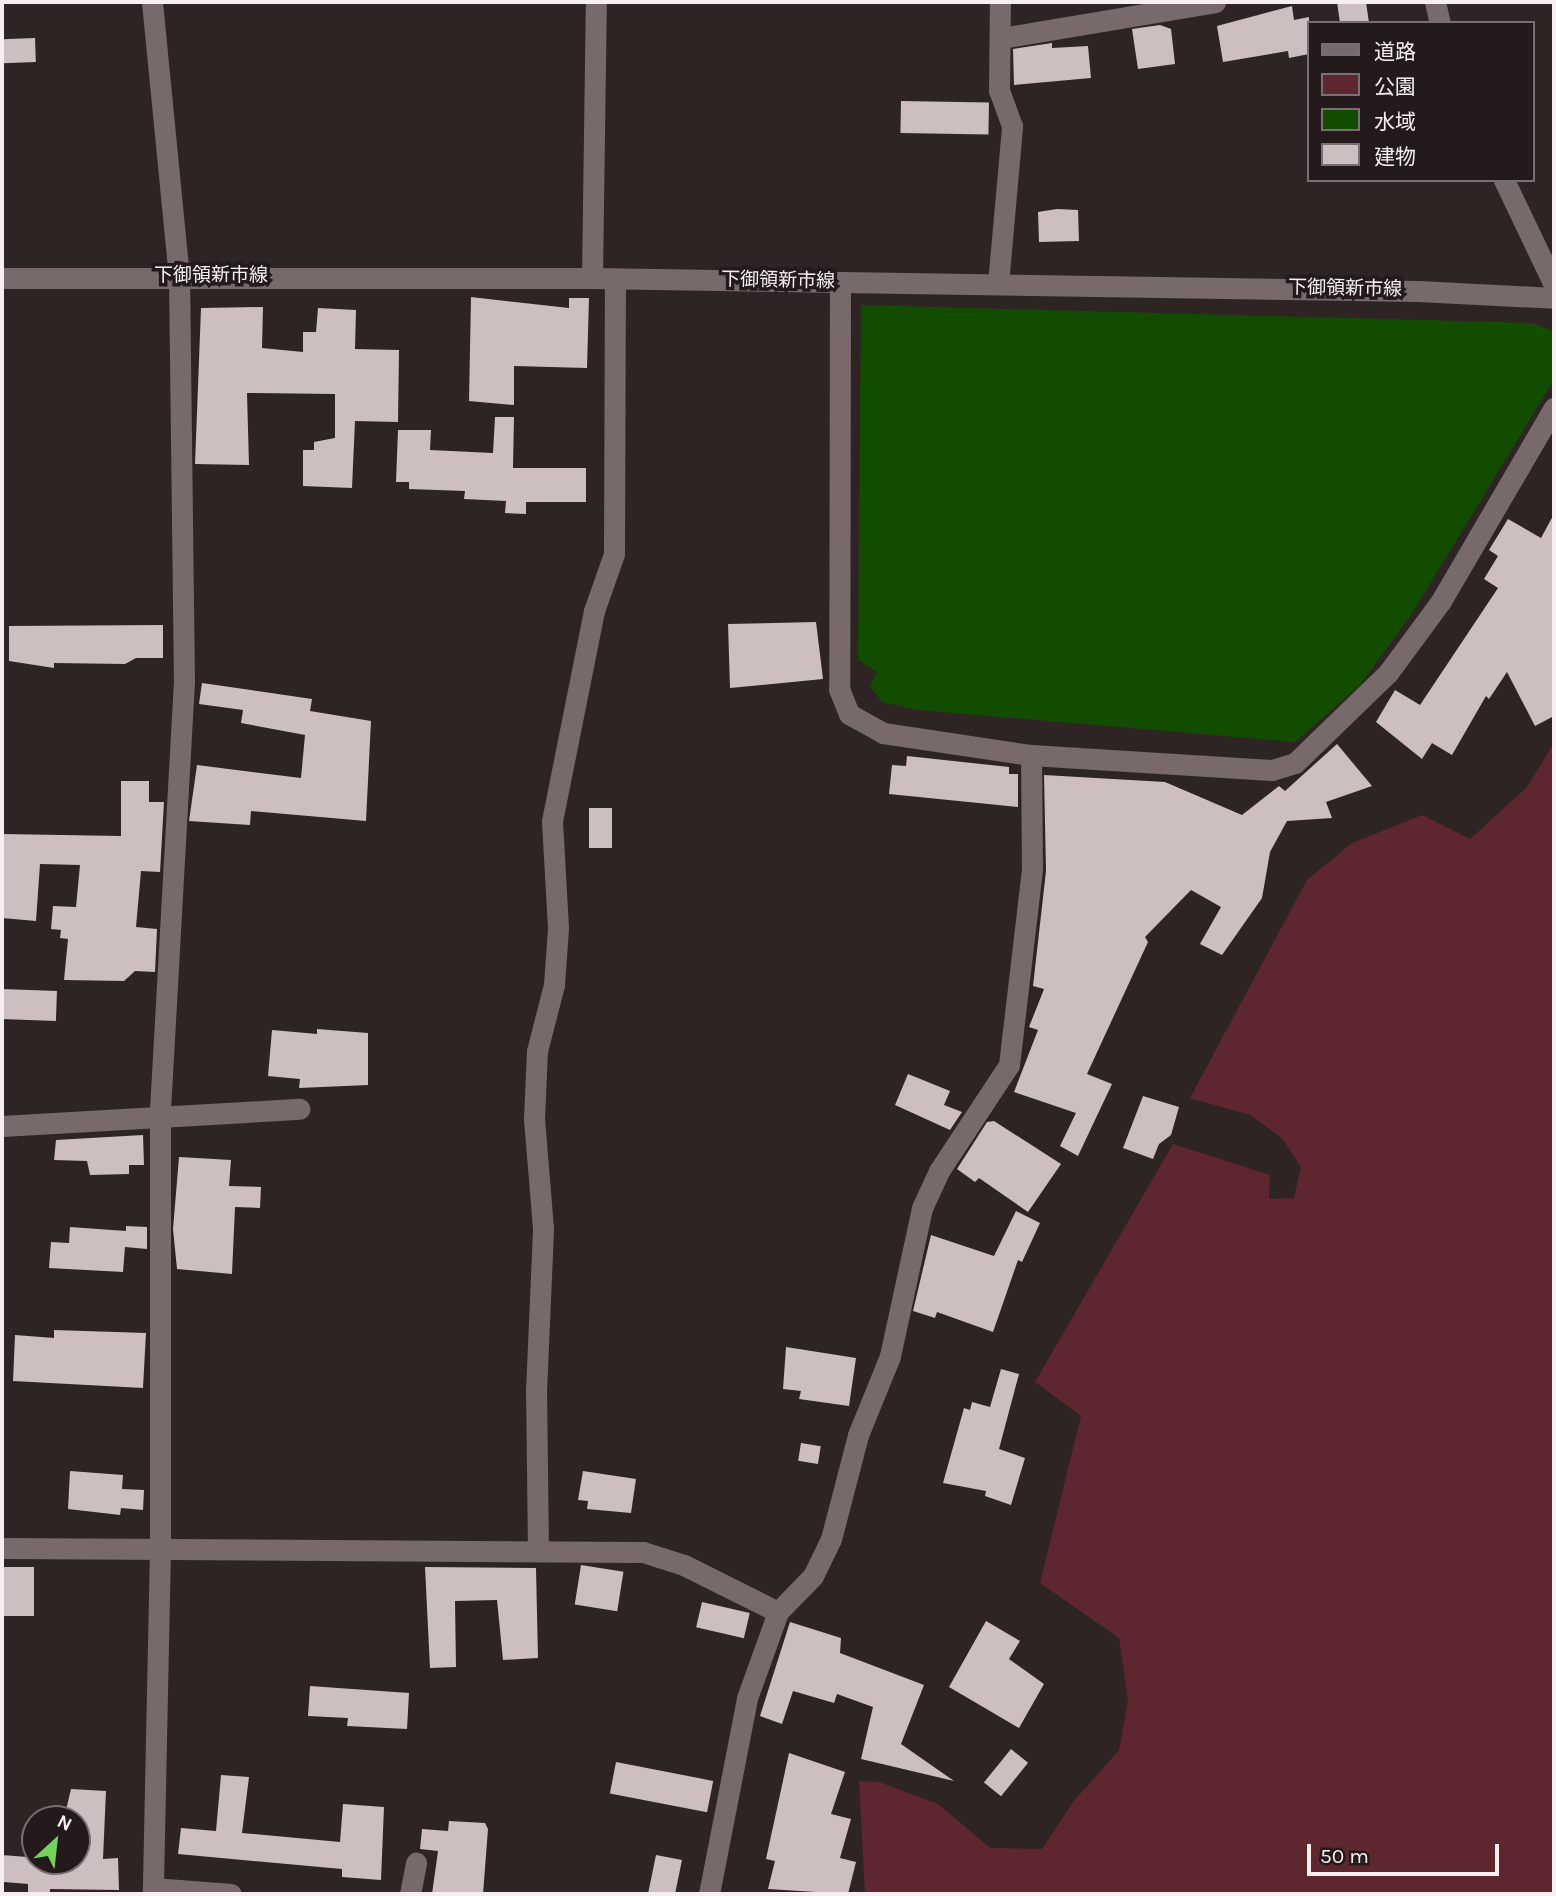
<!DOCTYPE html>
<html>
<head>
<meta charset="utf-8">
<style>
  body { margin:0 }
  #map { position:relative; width:1556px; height:1896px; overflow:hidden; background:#2f2424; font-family:Karla,"Noto Sans JP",sans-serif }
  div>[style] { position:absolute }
  .green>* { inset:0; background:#5e262e }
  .water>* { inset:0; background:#124c00 }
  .building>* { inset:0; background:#cdbebf; transform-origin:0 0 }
  .street>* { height:21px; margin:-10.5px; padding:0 10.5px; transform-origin:10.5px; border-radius:10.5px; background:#786a6b }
  .secondary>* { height:21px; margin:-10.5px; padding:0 10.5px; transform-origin:10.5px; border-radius:10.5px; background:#786a6b }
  span { translate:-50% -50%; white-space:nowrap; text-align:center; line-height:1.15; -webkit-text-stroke:7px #251a1b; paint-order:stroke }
  .street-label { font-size:19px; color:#f7efef }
  .frame { position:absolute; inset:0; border:4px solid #f7efef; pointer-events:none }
  .legend { position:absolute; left:1307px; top:21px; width:228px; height:161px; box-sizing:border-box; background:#251a1b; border:2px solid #796f70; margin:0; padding:9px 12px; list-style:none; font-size:21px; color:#f7efef }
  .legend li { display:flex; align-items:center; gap:14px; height:35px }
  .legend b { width:35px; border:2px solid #796f70 }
  .north { position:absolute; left:21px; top:1805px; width:70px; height:70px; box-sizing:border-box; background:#251a1b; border:2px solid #796f70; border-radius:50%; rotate:27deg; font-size:19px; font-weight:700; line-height:28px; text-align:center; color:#f7efef }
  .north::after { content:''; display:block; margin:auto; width:24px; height:32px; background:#73d25c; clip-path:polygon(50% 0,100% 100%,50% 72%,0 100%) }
  .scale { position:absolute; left:1307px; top:1844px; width:192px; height:32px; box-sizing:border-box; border:4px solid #f7efef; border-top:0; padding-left:9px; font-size:21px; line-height:24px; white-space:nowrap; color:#f7efef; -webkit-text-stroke:5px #251a1b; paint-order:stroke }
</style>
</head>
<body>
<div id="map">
  <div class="green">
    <div style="clip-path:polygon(1554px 743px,1554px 1894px,865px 1894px,859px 1781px,879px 1782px,938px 1804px,990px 1848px,1042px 1849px,1073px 1802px,1119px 1750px,1128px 1700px,1119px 1638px,1040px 1583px,1081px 1416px,1035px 1382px,1173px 1144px,1270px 1175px,1269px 1199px,1294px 1198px,1301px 1167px,1282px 1138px,1250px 1115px,1190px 1098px,1307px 880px,1352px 843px,1422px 815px,1470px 839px,1527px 787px)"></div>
  </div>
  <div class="water">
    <div style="clip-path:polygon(861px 305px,1532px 323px,1554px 331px,1554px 380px,1411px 615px,1360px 685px,1295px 742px,918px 710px,882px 702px,870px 686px,877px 672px,858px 660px)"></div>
  </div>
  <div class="building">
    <div style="clip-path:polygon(1337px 2px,1366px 2px,1369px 23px,1340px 23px)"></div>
    <div style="clip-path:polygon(1292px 6px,1294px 20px,1309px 17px,1309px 54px,1289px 58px,1288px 51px,1223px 62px,1217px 26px)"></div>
    <div style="clip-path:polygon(1160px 25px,1171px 29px,1175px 64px,1138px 69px,1132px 29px)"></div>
    <div style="left:35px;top:38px;width:24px;height:33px;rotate:88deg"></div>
    <div style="clip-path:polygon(1052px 43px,1052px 48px,1088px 46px,1091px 78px,1014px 85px,1013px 49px)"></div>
    <div style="left:901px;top:101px;width:88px;height:32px;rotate:1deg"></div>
    <div style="clip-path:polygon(1057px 209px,1078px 210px,1079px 241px,1039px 242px,1038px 212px)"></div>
    <div style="clip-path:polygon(471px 297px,569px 308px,569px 298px,589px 298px,587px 368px,514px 366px,514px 405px,469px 401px)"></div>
    <div style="clip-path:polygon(263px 307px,262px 348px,303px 352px,303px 332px,316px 332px,318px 308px,356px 310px,355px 349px,399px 350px,398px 422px,355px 421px,352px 488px,303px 486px,303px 450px,314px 450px,314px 442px,335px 438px,335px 394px,247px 393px,249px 465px,195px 464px,201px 308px)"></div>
    <div style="clip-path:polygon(495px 417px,514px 417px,513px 468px,586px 468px,586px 502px,526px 502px,526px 514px,505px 513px,506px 501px,464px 499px,465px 491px,409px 489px,409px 482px,396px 482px,398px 430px,431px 430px,430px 450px,493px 453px)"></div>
    <div style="clip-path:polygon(1554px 514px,1554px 716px,1535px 726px,1507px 672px,1489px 699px,1486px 696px,1452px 755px,1432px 743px,1422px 759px,1376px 722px,1395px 690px,1420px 705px,1498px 588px,1484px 579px,1498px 556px,1489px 550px,1508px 519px,1541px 538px)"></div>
    <div style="clip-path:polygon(816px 622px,823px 679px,730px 688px,728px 624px)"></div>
    <div style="clip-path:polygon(163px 625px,163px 658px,136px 658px,125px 664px,54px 663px,54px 668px,9px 661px,9px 626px)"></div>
    <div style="clip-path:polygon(202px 683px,312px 699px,310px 711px,371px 721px,366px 821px,251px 811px,250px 825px,189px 821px,197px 765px,301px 778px,305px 735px,241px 723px,243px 710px,199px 704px)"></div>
    <div style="clip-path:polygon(1337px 744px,1372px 786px,1326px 802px,1332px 818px,1287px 821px,1270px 852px,1262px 898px,1222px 955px,1200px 944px,1221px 907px,1191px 890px,1145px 937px,1148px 942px,1087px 1074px,1112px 1084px,1078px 1156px,1060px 1146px,1076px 1113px,1014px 1092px,1038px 1030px,1029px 1027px,1044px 989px,1033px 986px,1046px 871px,1044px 775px,1165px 782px,1242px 815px,1279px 786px,1285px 791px)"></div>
    <div style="clip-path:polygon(907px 756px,1009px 767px,1009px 774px,1018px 774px,1018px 807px,889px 794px,892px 765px,906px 766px)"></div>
    <div style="clip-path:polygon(121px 781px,149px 781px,149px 802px,164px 802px,160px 872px,141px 871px,136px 927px,157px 929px,155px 972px,135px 971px,124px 981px,64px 980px,68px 939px,60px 938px,61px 930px,51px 929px,53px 906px,76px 907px,80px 865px,40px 864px,36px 921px,2px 918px,2px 834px,121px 836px)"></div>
    <div style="left:589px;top:808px;width:23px;height:40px"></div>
    <div style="left:2px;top:989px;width:55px;height:30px;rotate:2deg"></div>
    <div style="clip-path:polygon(317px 1029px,368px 1033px,368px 1085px,299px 1088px,300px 1079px,268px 1076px,272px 1030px,317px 1034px)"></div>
    <div style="clip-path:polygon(908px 1074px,950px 1091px,944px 1105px,962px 1112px,950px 1130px,895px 1105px)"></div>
    <div style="clip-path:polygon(1143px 1096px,1179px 1107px,1171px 1135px,1159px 1144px,1153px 1159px,1123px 1148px)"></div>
    <div style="clip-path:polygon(994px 1121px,1061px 1164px,1028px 1212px,979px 1178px,975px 1182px,957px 1169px,987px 1122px)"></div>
    <div style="clip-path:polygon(143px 1135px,144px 1165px,129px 1165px,129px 1174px,90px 1175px,87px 1161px,54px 1160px,56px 1140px)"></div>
    <div style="clip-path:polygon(179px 1157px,231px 1160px,229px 1186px,261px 1187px,260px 1208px,235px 1207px,232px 1274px,177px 1269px,173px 1229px)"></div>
    <div style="clip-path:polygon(1016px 1211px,1040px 1223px,1022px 1262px,1018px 1260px,993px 1332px,937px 1312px,935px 1318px,913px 1311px,931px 1235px,994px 1256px)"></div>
    <div style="clip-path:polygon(126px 1226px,147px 1227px,147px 1249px,125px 1247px,123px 1272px,49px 1268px,51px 1242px,69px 1243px,70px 1227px,126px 1231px)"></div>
    <div style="clip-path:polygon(54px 1330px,146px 1333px,143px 1388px,13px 1381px,15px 1335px,54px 1338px)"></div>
    <div style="clip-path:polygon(786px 1347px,856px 1358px,849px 1406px,799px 1399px,801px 1391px,783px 1389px)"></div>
    <div style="clip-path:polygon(1001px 1369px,1019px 1374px,999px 1449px,1025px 1458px,1011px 1505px,985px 1496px,986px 1491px,943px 1483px,964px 1408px,970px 1410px,972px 1402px,990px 1407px)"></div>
    <div style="left:801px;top:1443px;width:20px;height:18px;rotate:9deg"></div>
    <div style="clip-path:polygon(70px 1471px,123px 1475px,122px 1489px,144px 1490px,143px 1510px,121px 1508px,120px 1515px,68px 1509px)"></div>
    <div style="clip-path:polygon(583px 1471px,636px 1479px,631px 1513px,587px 1509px,588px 1501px,578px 1500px)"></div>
    <div style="left:581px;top:1565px;width:43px;height:40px;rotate:9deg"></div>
    <div style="left:2px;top:1567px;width:32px;height:49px"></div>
    <div style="clip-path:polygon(425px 1567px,536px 1568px,538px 1658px,503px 1660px,497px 1600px,455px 1601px,456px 1667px,430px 1668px)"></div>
    <div style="left:702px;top:1602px;width:49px;height:26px;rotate:13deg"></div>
    <div style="clip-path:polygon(986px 1621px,1020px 1641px,1009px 1659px,1044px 1684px,1019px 1728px,949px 1687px)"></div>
    <div style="clip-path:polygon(790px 1622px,841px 1638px,840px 1653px,924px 1685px,901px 1744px,954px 1781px,861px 1759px,873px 1707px,837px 1694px,834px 1703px,793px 1691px,782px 1724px,760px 1716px)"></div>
    <div style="clip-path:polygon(310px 1686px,409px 1693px,407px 1729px,347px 1726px,348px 1718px,308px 1716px)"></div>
    <div style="left:1011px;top:1749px;width:22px;height:43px;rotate:39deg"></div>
    <div style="clip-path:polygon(789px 1753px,845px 1772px,831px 1814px,851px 1819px,840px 1858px,856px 1862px,848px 1894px,768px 1889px,775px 1861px,766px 1859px)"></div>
    <div style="left:616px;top:1762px;width:99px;height:32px;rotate:11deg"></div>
    <div style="clip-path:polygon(221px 1775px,249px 1777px,242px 1833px,340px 1842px,343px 1804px,384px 1807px,381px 1880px,342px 1877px,342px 1869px,178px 1854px,181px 1828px,216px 1831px)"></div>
    <div style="clip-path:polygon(71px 1789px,106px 1791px,103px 1859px,118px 1858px,119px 1890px,50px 1889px,50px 1894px,28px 1894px,28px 1884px,4px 1882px,2px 1855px,77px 1861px,77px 1819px,69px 1819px,66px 1810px)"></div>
    <div style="clip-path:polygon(449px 1821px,485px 1823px,488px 1829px,483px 1894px,432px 1894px,438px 1851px,420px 1849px,422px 1829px,448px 1831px)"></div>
    <div style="clip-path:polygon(656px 1855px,682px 1860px,675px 1894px,648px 1894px)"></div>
  </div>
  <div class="street">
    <div style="left:152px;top:2px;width:274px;rotate:84.4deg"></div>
    <div style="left:179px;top:275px;width:406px;rotate:89.3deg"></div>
    <div style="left:184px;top:681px;width:435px;rotate:93.2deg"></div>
    <div style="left:160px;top:1115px;width:434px;rotate:90deg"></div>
    <div style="left:160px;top:1549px;width:345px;rotate:91.2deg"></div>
    <div style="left:1001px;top:38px;width:217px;rotate:-9.5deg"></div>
    <div style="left:592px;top:278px;width:276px;rotate:-89.2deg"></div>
    <div style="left:840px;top:282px;width:407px;rotate:90.1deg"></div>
    <div style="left:839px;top:689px;width:27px;rotate:68deg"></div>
    <div style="left:849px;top:714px;width:39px;rotate:29deg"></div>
    <div style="left:883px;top:733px;width:150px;rotate:8.5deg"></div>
    <div style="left:1031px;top:755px;width:241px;rotate:3.6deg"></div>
    <div style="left:1272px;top:770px;width:24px;rotate:-17deg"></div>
    <div style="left:1295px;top:763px;width:129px;rotate:-44.1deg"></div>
    <div style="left:1388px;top:673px;width:89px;rotate:-53.6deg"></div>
    <div style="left:1441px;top:601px;width:224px;rotate:-59.7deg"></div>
    <div style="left:998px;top:284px;width:159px;rotate:-84.9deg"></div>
    <div style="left:1012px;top:126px;width:37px;rotate:-110deg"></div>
    <div style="left:999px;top:91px;width:89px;rotate:-89.4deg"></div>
    <div style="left:2px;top:1126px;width:298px;rotate:-3.3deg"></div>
    <div style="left:2px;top:1548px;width:641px;rotate:0.36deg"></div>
    <div style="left:643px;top:1552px;width:43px;rotate:17.6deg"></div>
    <div style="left:684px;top:1565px;width:105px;rotate:26.6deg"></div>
    <div style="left:538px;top:1551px;width:160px;rotate:-90.7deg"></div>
    <div style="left:536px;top:1391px;width:163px;rotate:-87.5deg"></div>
    <div style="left:543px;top:1228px;width:109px;rotate:-94.7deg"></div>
    <div style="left:534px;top:1119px;width:68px;rotate:-87.5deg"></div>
    <div style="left:537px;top:1051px;width:68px;rotate:-75.6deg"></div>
    <div style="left:554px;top:985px;width:57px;rotate:-86deg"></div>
    <div style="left:558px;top:928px;width:107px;rotate:-93.2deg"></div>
    <div style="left:552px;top:821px;width:214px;rotate:-78.7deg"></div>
    <div style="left:594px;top:611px;width:60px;rotate:-70.7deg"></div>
    <div style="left:614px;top:554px;width:275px;rotate:-89.8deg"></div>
    <div style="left:153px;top:1888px;width:78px;rotate:4.4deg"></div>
    <div style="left:410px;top:1894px;width:32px;rotate:-79deg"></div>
    <div style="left:709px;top:1894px;width:200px;rotate:-79deg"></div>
    <div style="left:747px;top:1698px;width:91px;rotate:-70.2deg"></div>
    <div style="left:778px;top:1612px;width:50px;rotate:-45.8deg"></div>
    <div style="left:813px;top:1576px;width:41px;rotate:-64.1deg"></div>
    <div style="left:831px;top:1539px;width:107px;rotate:-75.4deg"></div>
    <div style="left:858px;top:1435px;width:85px;rotate:-67.9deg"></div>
    <div style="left:890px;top:1356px;width:151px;rotate:-77.8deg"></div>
    <div style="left:922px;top:1208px;width:41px;rotate:-65.3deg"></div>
    <div style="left:939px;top:1171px;width:127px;rotate:-56.6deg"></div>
    <div style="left:1009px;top:1065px;width:198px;rotate:-83.3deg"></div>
    <div style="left:1032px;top:868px;width:113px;rotate:-90.5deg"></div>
  </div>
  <div class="secondary">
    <div style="left:1435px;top:2px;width:22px;rotate:77deg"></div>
    <div style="left:1504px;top:180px;width:116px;rotate:64.5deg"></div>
    <div style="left:2px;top:278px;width:590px"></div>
    <div style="left:592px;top:278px;width:826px;rotate:0.9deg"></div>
    <div style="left:1418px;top:291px;width:136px;rotate:2.9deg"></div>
  </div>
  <div class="street-label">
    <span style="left:211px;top:276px">下御領新市線</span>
    <span style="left:778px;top:281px;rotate:1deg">下御領新市線</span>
    <span style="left:1345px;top:289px;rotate:1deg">下御領新市線</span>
  </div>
  <div class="frame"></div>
  <ul class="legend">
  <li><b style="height:9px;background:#786a6b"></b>道路</li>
  <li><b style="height:19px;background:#5e262e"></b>公園</li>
  <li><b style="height:19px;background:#124c00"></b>水域</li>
  <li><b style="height:19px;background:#cdbebf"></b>建物</li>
  </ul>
  <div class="north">N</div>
  <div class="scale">50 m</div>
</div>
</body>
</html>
